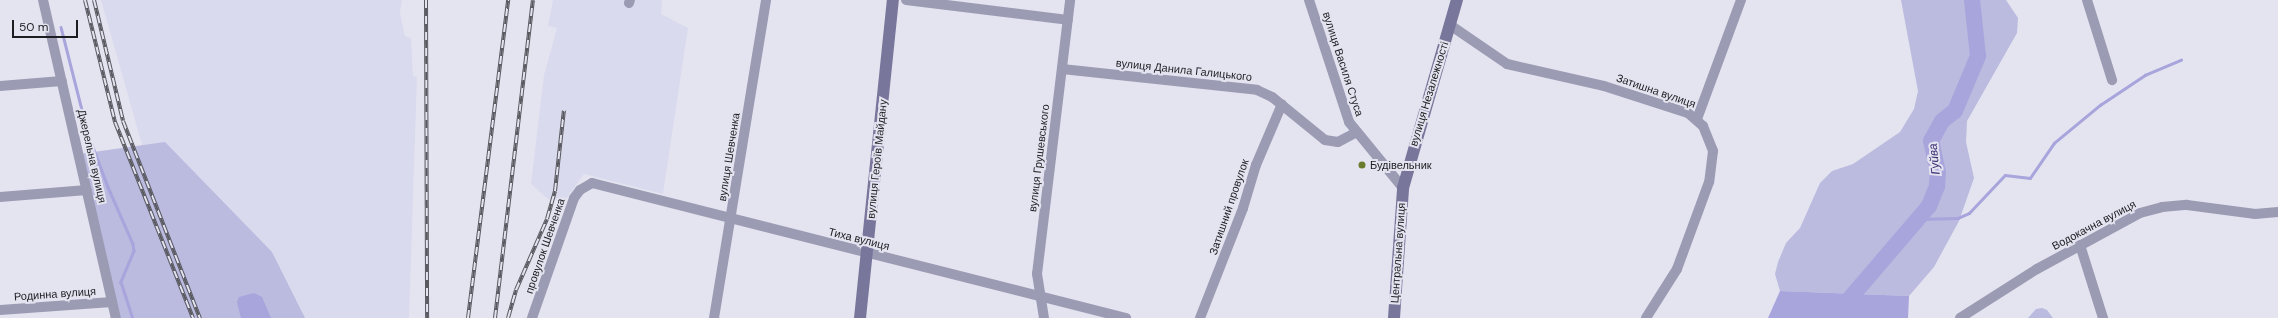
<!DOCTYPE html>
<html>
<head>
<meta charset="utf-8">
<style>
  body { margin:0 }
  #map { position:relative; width:2278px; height:318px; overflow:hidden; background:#e4e4f0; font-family:"DM Sans",sans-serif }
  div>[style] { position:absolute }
  .built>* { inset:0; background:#dadaee }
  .green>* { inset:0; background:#bbbadf }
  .water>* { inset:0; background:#a8a4dc }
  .stream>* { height:2.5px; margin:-1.25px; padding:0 1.25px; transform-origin:1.25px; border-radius:1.25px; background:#a8a4dc }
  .river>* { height:16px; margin:-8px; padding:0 8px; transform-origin:8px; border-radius:8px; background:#a8a4dc }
  .street>* { height:10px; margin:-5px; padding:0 5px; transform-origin:5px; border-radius:5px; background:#9c9bb4 }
  .secondary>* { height:12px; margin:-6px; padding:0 6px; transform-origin:6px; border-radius:6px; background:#79769b }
  .rail>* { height:4px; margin-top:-2px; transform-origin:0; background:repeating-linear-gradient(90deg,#e4e4f0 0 8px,#595960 0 16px); box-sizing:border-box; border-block:1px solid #595960 }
  .dots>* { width:11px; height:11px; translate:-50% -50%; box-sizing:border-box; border:2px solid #e4e4f0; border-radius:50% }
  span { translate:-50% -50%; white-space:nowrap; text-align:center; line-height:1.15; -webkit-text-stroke:4px #e4e4f0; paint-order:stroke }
  .street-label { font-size:11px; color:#1c1c21 }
  .poi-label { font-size:11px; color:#1c1c21 }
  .left { translate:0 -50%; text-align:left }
  .water-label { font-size:12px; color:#3a2e72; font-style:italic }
  .scale { position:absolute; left:12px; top:20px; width:66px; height:18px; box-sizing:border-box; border:2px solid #1c1c21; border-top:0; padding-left:5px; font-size:12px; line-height:14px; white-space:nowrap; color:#1c1c21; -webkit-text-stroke:3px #e4e4f0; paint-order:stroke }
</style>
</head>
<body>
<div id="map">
  <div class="built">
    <div style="clip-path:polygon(101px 0,402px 0,400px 13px,405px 36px,411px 38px,413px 76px,417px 77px,409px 318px,229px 318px,144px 152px)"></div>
    <div style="clip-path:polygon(553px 0,662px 0,661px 14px,688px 28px,663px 194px,584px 174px,565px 200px,548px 199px,531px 184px,544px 75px,557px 28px,548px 26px)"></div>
  </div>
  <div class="green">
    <div style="clip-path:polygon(1901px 0,2006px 0,2018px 18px,2017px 33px,1967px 121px,1966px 142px,1974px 178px,1959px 221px,1934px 267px,1909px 296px,1780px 291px,1775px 274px,1778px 262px,1786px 243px,1800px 228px,1820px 183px,1832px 171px,1853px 164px,1900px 132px,1914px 109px,1918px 91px)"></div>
    <div style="clip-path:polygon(165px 142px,272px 252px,305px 318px,116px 318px,79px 154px)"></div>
    <div style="clip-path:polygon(2042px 308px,2047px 310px,2053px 318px,2028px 318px,2036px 309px)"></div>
  </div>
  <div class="water">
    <div style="clip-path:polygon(1780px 291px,1909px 296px,1908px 318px,1768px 318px)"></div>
    <div style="clip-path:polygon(254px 293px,262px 297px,271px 318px,241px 318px,237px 302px,239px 297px)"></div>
  </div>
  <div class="stream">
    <div style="left:61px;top:27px;width:110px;rotate:75.8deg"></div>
    <div style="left:88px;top:134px;width:57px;rotate:69.3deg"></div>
    <div style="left:108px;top:187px;width:62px;rotate:66.3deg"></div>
    <div style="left:133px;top:244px;width:7px;rotate:82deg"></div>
    <div style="left:134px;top:251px;width:34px;rotate:113deg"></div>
    <div style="left:121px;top:282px;width:38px;rotate:72deg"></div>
    <div style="left:1918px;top:219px;width:40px;rotate:-1.4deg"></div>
    <div style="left:1958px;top:218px;width:12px;rotate:-24deg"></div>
    <div style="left:1969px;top:213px;width:52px;rotate:-46.5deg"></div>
    <div style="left:2005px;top:175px;width:25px;rotate:7deg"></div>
    <div style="left:2030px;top:178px;width:42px;rotate:-55.6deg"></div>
    <div style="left:2054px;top:143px;width:60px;rotate:-39.6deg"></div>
    <div style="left:2100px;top:105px;width:54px;rotate:-33.7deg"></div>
    <div style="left:2145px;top:75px;width:39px;rotate:-23deg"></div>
  </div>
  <div class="river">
    <div style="left:1833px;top:318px;width:148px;rotate:-49.4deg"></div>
    <div style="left:1929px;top:206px;width:22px;rotate:-68deg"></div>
    <div style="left:1937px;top:186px;width:13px;rotate:-86deg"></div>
    <div style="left:1938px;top:173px;width:33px;rotate:-102deg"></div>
    <div style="left:1931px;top:141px;width:23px;rotate:-61deg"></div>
    <div style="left:1942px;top:121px;width:16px;rotate:-38deg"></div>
    <div style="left:1955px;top:111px;width:60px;rotate:-67.3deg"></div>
    <div style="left:1978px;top:56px;width:56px;rotate:-96.1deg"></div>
  </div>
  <div class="street">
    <div style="left:43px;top:0;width:326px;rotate:77.1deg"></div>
    <div style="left:906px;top:0;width:163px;rotate:7deg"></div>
    <div style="left:1309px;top:0;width:128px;rotate:71.8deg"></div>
    <div style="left:1349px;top:122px;width:85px;rotate:50.7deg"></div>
    <div style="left:2087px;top:0;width:84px;rotate:72.6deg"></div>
    <div style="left:629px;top:3px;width:3px;rotate:-72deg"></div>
    <div style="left:1450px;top:25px;width:69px;rotate:34.4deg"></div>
    <div style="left:1507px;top:64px;width:99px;rotate:12.8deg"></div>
    <div style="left:1604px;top:86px;width:88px;rotate:17.8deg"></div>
    <div style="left:1688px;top:113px;width:20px;rotate:41deg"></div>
    <div style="left:1703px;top:126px;width:27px;rotate:68deg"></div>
    <div style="left:1713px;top:151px;width:31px;rotate:97deg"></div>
    <div style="left:1709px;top:182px;width:93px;rotate:110.2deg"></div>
    <div style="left:1677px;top:269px;width:58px;rotate:122.3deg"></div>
    <div style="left:1062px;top:69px;width:196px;rotate:6.1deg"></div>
    <div style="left:1257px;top:90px;width:17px;rotate:25deg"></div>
    <div style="left:1272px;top:97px;width:68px;rotate:39.1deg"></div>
    <div style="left:1325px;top:140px;width:13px;rotate:9deg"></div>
    <div style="left:1338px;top:142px;width:19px;rotate:-28deg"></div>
    <div style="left:0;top:86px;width:62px;rotate:-4.6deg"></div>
    <div style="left:1697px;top:119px;width:127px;rotate:-69.7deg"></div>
    <div style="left:0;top:197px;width:87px;rotate:-4.6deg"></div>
    <div style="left:2080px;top:245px;width:77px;rotate:72.5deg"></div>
    <div style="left:0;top:310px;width:112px;rotate:-4.1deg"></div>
    <div style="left:532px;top:318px;width:127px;rotate:-70.7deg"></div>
    <div style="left:574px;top:198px;width:10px;rotate:-53deg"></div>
    <div style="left:580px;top:190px;width:14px;rotate:-30deg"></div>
    <div style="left:592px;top:183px;width:551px;rotate:14.19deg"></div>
    <div style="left:714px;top:318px;width:322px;rotate:-80.7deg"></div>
    <div style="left:1044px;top:318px;width:45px;rotate:-99deg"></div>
    <div style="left:1037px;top:274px;width:276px;rotate:-83.1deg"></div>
    <div style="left:1200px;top:318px;width:118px;rotate:-68.6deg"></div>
    <div style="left:1243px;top:208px;width:45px;rotate:-73.2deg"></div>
    <div style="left:1256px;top:165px;width:66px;rotate:-66.9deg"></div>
    <div style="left:1960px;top:318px;width:91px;rotate:-32.5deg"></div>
    <div style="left:2037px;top:269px;width:117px;rotate:-28.5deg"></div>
    <div style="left:2140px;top:213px;width:23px;rotate:-15deg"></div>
    <div style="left:2162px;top:207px;width:25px;rotate:-5deg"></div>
    <div style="left:2187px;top:205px;width:69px;rotate:7.5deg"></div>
    <div style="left:2255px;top:214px;width:23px;rotate:-5deg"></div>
  </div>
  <div class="secondary">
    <div style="left:860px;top:318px;width:320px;rotate:-84.1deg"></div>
    <div style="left:1394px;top:318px;width:130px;rotate:-86deg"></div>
    <div style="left:1403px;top:188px;width:196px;rotate:-74deg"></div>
  </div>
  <div class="rail">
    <div style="left:85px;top:0;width:126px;rotate:76.2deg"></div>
    <div style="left:115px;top:122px;width:211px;rotate:68.3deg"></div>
    <div style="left:94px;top:0;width:124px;rotate:76.5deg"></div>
    <div style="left:123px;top:121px;width:212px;rotate:68.7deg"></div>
    <div style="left:426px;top:0;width:318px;rotate:89.8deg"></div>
    <div style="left:468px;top:318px;width:321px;rotate:-82.8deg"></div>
    <div style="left:495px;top:318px;width:320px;rotate:-83.2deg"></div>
    <div style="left:508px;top:318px;width:29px;rotate:-74deg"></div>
    <div style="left:516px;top:290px;width:77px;rotate:-66.4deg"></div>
    <div style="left:547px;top:219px;width:29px;rotate:-74deg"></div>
    <div style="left:555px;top:191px;width:81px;rotate:-83.7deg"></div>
  </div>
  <div class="dots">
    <div style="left:1362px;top:165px;background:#697c2c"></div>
  </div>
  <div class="street-label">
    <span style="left:1343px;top:64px;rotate:72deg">вулиця Василя Стуса</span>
    <span style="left:1184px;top:70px;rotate:6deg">вулиця Данила Галицького</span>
    <span style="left:1656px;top:91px;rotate:19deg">Затишна вулиця</span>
    <span style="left:1429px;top:94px;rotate:-73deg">вулиця Незалежності</span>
    <span style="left:92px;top:156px;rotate:77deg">Джерельна вулиця</span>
    <span style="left:729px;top:157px;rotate:-81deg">вулиця Шевченка</span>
    <span style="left:1039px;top:158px;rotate:-83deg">вулиця Грушевського</span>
    <span style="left:877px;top:159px;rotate:-84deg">вулиця Героїв Майдану</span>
    <span style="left:1229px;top:207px;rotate:-71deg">Затишний провулок</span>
    <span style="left:2094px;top:225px;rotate:-28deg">Водокачна вулиця</span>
    <span style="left:859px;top:239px;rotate:14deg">Тиха вулиця</span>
    <span style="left:545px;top:246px;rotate:-71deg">провулок Шевченка</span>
    <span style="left:1398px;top:253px;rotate:-86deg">Центральна вулиця</span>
    <span style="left:55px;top:294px;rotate:-4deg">Родинна вулиця</span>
  </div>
  <div class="poi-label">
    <span class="left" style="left:1370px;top:165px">Будівельник</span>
  </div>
  <div class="water-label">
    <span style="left:1935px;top:159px;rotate:-96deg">Гуйва</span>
  </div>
  <div class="scale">50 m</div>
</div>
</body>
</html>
